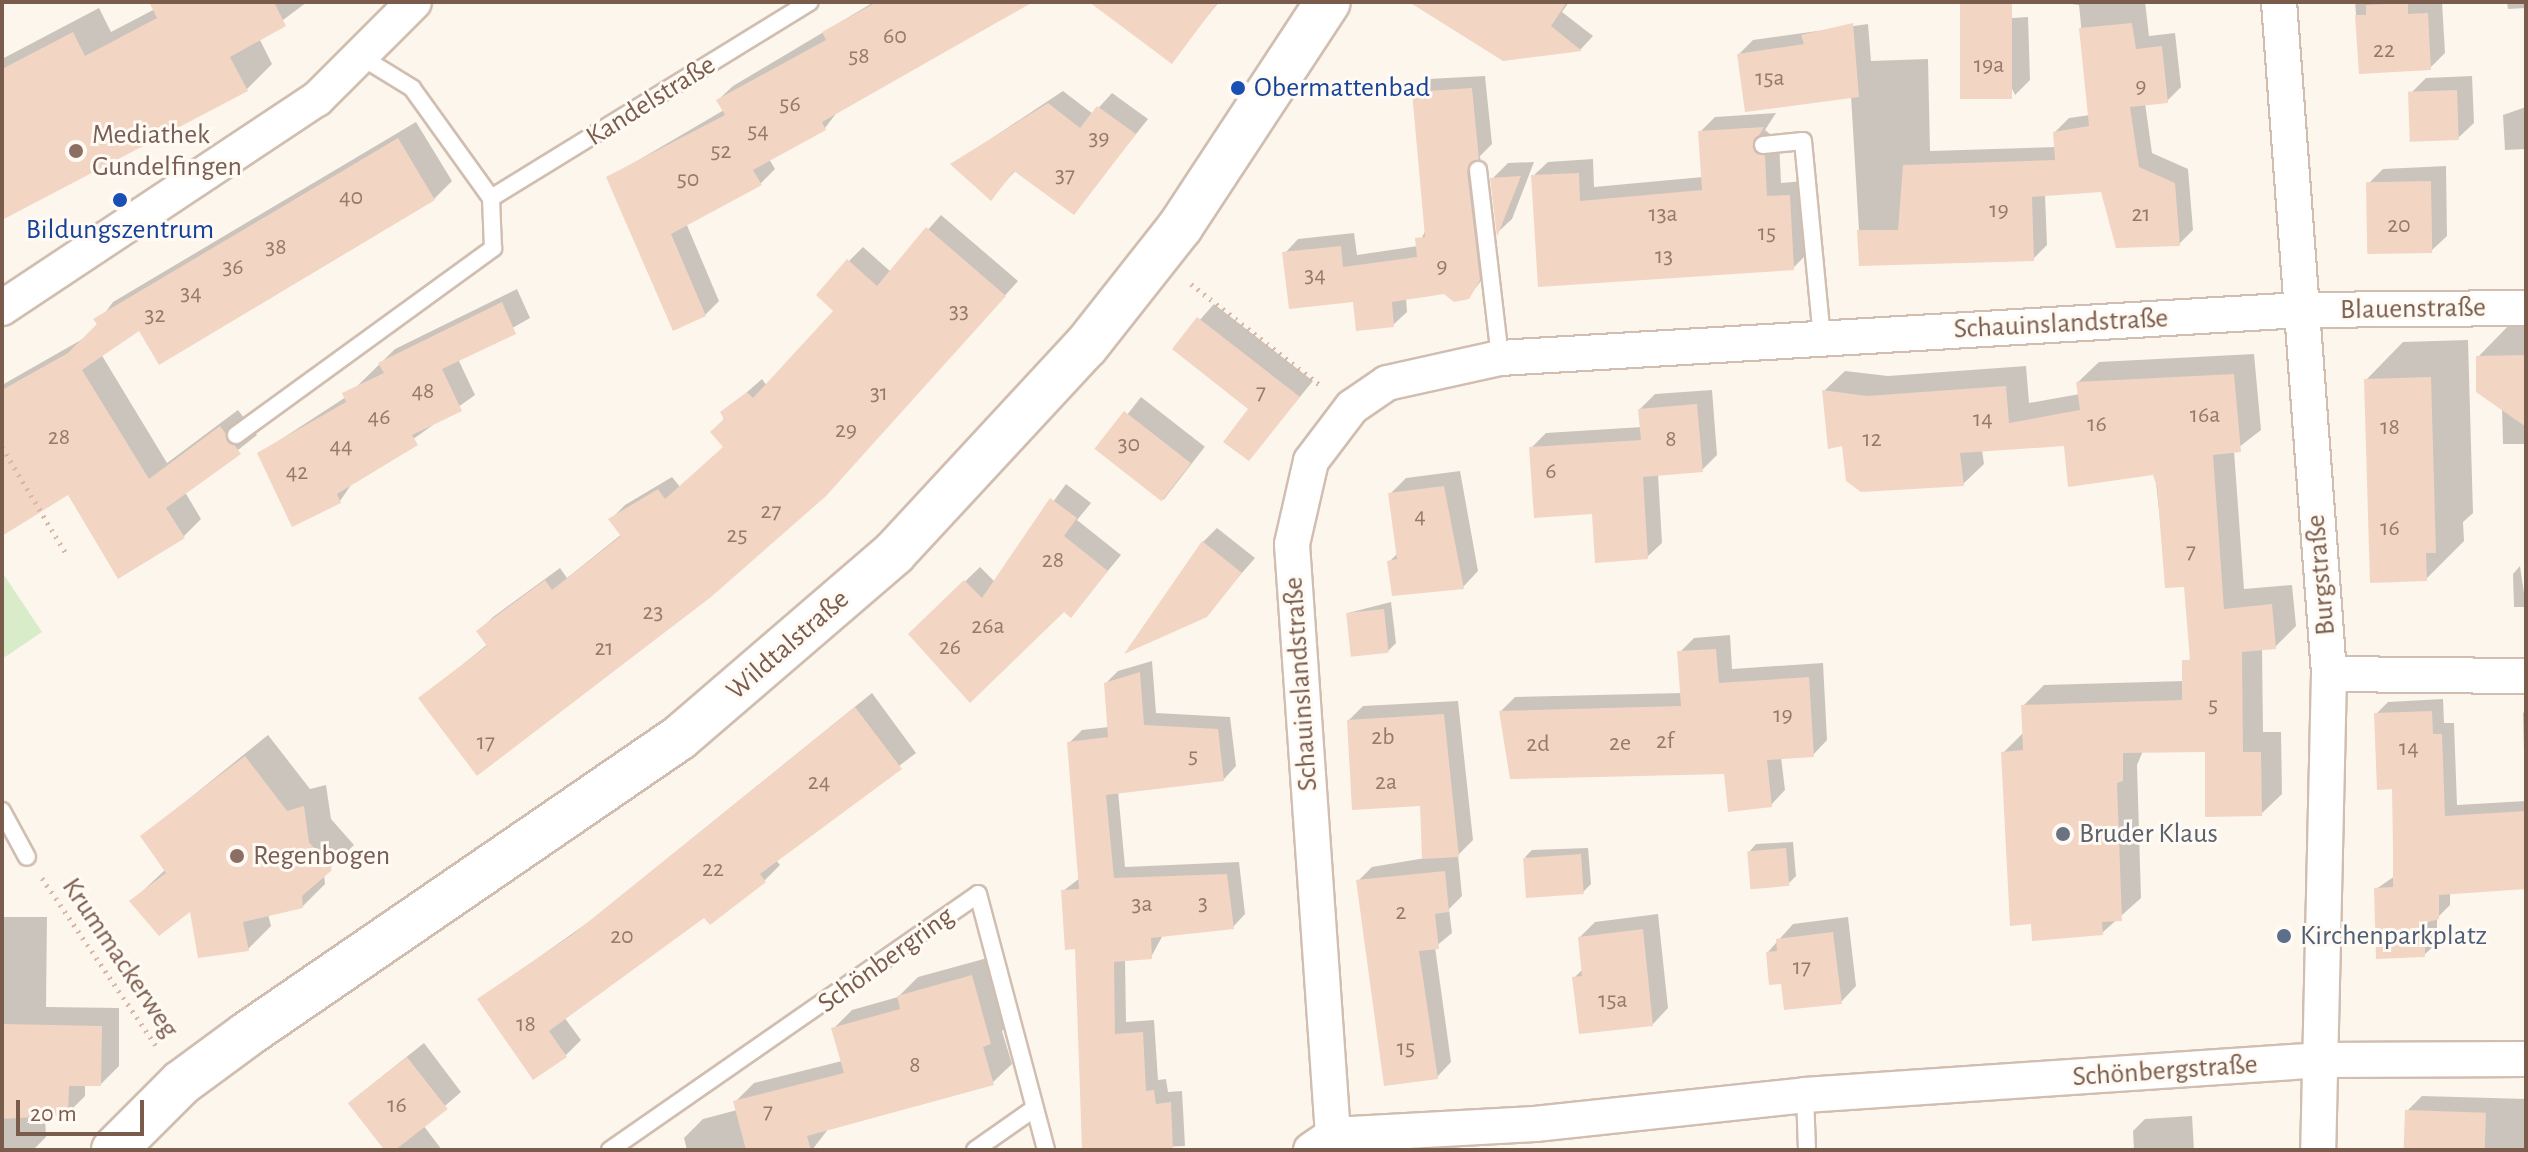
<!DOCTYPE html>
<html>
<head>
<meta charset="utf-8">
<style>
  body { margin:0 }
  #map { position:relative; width:2528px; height:1152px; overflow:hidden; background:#fdf6ec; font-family:"Alegreya Sans",sans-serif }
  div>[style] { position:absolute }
  .green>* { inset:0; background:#d8ecc9 }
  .shadow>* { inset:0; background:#0003; transform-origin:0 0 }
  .building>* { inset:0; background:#f3d5c3; transform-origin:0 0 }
  .path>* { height:5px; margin-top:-2.5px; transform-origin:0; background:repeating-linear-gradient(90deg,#d9b8a5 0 2px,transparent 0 8px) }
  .roads { filter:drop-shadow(2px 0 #d1beb0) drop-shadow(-2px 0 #d1beb0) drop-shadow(0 2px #d1beb0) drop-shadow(0 -2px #d1beb0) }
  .lane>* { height:16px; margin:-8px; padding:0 8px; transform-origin:8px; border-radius:8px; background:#fff }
  .street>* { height:34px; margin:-17px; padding:0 17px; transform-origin:17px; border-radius:17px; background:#fff }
  .secondary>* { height:44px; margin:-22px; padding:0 22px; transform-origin:22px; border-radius:22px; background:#fff }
  .dots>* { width:22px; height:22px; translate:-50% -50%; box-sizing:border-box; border:4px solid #fffaf3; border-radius:50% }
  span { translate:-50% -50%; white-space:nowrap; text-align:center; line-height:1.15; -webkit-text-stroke:6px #fffaf3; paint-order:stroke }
  .number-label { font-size:24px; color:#987a6a }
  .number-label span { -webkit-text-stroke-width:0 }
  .transit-label { font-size:28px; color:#164399 }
  .left { translate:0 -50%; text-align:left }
  .street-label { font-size:28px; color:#7a5c4d }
  .education-label { font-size:28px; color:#785e54 }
  .worship-label { font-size:28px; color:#5b616d }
  .service-label { font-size:28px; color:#4e5e75 }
  .frame { position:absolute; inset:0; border:4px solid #7a5c4d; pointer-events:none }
  .scale { position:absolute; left:16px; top:1100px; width:128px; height:36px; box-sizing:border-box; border:4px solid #7a5c4d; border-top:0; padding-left:10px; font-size:24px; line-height:28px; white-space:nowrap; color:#7a5c4d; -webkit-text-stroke:6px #fffaf3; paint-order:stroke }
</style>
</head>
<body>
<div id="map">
  <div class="green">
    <div style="clip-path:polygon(2px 572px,42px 632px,2px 659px)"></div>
  </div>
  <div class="shadow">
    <div style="clip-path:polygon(151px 2px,307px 2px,259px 38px,272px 64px,247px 89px,2px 218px,2px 59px,99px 8px,111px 32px,155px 9px)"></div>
    <div style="clip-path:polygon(874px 2px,1029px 2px,838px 111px,825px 128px,769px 159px,775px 169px,761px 183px,686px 223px,719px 301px,705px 315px,608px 178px,724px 110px,718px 100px,733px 86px)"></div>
    <div style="clip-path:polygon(1115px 2px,1219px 2px,1171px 61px)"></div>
    <div style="clip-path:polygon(1423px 2px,1569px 2px,1562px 12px,1593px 36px,1581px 49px,1503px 59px)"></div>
    <div style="clip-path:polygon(2057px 2px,2145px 2px,2149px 36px,2175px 33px,2181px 87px,2167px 101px,2145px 103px,2152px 153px,2188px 169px,2193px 230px,2179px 244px,2102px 190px,2045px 194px,2047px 245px,2033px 259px,1861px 264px,1851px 96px,1739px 54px,1753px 40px,1868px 24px,1871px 61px,1928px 59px,1930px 151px,2056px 147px,2055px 132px,2069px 118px,2090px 115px,2079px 5px)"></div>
    <div style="clip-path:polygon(2355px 2px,2442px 2px,2445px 53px,2430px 68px,2361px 72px)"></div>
    <div style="clip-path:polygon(2507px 2px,2526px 2px,2526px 8px,2508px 9px)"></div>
    <div style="clip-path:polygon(2028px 17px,2030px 80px,2015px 95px,1980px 20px)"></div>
    <div style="clip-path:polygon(1485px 76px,1492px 144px,1480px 156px,1493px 265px,1468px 298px,1444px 292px,1406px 298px,1407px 312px,1393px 325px,1285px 253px,1298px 239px,1354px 233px,1357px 255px,1418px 246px,1426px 229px,1414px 93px,1428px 79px)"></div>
    <div style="clip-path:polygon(2472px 76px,2474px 123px,2458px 138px,2410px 94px,2426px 78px)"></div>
    <div style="clip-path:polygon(1063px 91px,1093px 114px,1112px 93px,1148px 119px,1074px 212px,1016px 170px,991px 198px,953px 164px)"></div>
    <div style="clip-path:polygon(2526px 107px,2526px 149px,2505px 150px,2503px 115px)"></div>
    <div style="clip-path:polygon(1776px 113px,1765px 130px,1779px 141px,1781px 183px,1804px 181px,1808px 253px,1793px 268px,1540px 285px,1533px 176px,1548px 162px,1593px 159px,1594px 187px,1703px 177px,1700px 132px,1715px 117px)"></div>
    <div style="clip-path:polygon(416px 122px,452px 181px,434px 199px,140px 328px,101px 354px,167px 463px,238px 410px,257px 435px,185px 492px,201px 519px,183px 537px,68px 492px,2px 533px,2px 385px,88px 336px,113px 302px)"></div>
    <div style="clip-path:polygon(1534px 162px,1512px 219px,1498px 232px,1492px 179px,1508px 163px)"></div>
    <div style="clip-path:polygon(2446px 166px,2447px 236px,2431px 251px,2368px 184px,2383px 169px)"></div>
    <div style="clip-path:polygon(941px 215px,1018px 281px,840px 479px,421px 698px,488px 644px,479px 631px,493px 617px,560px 568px,567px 578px,622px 534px,611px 519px,625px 505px,672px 477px,680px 487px,725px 447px,723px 413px,762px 379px,767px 386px,836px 311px,849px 261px,863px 247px,891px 272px)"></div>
    <div style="clip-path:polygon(517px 289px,530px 318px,458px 359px,475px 395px,353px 482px,340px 501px,293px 524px,260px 453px,346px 397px,395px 349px)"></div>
    <div style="clip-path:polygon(1214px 304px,1313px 381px,1249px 458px,1250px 409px,1174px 349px)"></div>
    <div style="clip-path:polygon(2512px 322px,2526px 322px,2526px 444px,2503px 444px,2502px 408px,2478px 357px)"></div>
    <div style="clip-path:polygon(2468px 340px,2473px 513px,2463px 522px,2464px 541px,2426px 579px,2366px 380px,2403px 342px)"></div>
    <div style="clip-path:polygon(2254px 354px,2261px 430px,2234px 451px,2244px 589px,2292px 585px,2296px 626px,2275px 647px,2262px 648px,2263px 732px,2281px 732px,2282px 794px,2261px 814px,2207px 750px,2143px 751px,2137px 765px,2141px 898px,2102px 933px,2003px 753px,2024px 732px,2023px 706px,2044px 685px,2184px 681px,2191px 654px,2186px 585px,2167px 586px,2155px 473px,2066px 444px,1982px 450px,1984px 464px,1963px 484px,1843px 444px,1824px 391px,1845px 371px,1888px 376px,2026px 366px,2029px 403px,2080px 394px,2078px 382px,2099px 362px)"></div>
    <div style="clip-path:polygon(1712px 390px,1717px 455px,1702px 470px,1658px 474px,1662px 543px,1647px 557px,1531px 448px,1546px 433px,1642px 427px,1640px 409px,1655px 394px)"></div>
    <div style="left:1141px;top:397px;width:81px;height:67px;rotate:38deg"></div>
    <div style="clip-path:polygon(1460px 471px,1478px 571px,1463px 587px,1390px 561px,1398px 553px,1391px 493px,1406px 478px)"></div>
    <div style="clip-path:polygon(1066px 484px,1091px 503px,1077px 520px,1121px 555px,1071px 615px,1064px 610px,911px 634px,980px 567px,995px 582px)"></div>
    <div style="clip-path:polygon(1217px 528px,1255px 558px,1205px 615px,1203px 542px)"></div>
    <div style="clip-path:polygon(2520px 566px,2526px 607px,2514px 607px,2513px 574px)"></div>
    <div style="clip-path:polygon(1391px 602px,1396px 643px,1388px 651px,1348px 613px)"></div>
    <div style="clip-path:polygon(1730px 635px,1732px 669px,1823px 663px,1827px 740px,1813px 755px,1781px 757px,1785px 790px,1771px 805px,1726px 772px,1501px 711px,1515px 697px,1682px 693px,1680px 652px,1694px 638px)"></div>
    <div style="clip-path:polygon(1152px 661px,1156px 713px,1230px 717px,1236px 766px,1224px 779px,1118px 791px,1125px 867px,1239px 862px,1245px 914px,1233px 927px,1163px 935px,1151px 957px,1125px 959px,1126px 1022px,1154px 1020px,1158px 1080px,1166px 1079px,1168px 1092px,1182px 1091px,1185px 1146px,1084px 1150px,1077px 947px,1063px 891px,1080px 878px,1069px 743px,1082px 730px,1109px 727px,1106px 683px,1118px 671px)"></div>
    <div style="clip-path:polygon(872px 693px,916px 753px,776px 860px,780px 865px,765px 880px,710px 923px,705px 916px,564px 1017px,581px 1040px,566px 1055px,480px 999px,590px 921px)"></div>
    <div style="clip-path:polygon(2443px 699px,2444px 723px,2454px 723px,2457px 805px,2526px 801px,2526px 887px,2450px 892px,2450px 905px,2437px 918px,2437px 943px,2424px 955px,2376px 889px,2395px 876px,2394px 787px,2376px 714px,2388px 702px)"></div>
    <div style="clip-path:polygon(1458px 701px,1473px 840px,1458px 855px,1462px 896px,1449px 909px,1452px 933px,1435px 947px,1451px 1062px,1437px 1077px,1358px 881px,1372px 867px,1437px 856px,1422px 804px,1349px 720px,1363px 706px)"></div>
    <div style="clip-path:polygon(2526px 710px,2526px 792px,2525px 792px,2523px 713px)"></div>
    <div style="clip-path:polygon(268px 735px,310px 789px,326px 785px,331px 819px,354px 845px,324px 874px,325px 884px,302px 907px,268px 914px,271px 926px,248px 949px,192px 908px,132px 901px,166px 869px,143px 836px)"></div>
    <div style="clip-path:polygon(1793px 842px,1796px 876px,1788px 884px,1749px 852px,1756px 844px)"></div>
    <div style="clip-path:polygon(1588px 848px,1591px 884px,1583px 892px,1525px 857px,1532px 850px)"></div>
    <div style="clip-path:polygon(1658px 914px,1668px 1008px,1653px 1024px,1574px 978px,1583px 969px,1580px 937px,1595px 922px)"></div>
    <div style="clip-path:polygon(2px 917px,47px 917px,46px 1007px,119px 1008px,119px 1066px,101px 1084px,85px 1084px,85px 1096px,67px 1114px,45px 1115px,46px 1137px,33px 1150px,2px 1150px)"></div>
    <div style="clip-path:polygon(1848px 917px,1856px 986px,1841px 1002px,1783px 982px,1768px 952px,1793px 924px)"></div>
    <div style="clip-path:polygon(991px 957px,1009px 1023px,1002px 1031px,1012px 1064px,992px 1083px,829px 1128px,812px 1150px,687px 1150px,684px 1138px,703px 1119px,737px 1110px,735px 1102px,754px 1083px,842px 1061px,833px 1029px,852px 1010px,898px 997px,918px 977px)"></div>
    <div style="clip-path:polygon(424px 1043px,461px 1092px,423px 1125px,442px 1150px,386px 1150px,350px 1102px)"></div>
    <div style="clip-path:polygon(2422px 1096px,2526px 1099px,2526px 1150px,2405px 1150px,2407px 1111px)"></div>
    <div style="clip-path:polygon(2192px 1116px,2194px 1150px,2134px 1150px,2133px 1131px,2145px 1119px)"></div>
  </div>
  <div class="building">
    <div style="clip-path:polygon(149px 2px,274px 2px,286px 26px,230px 57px,248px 91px,2px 220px,2px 69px,73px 32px,85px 56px,157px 18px)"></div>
    <div style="clip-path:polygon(877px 2px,1033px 2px,822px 122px,826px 130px,753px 170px,762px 185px,671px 234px,706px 316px,673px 331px,606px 177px,725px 115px,716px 100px,826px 40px,822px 32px)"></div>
    <div style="clip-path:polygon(1089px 2px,1218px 2px,1172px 64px)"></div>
    <div style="clip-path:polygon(1409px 2px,1567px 2px,1551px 26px,1582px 51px,1503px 61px)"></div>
    <div style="left:1960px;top:2px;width:52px;height:97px"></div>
    <div style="clip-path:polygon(2408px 3px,2408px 14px,2428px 13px,2431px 70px,2359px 74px,2355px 15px,2366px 15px,2366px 5px)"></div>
    <div style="clip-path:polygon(1853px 23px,1859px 97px,1745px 112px,1737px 54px,1804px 44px,1801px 35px)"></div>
    <div style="clip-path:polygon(2132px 23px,2136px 49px,2162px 46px,2168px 103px,2130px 107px,2139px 167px,2175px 183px,2180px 246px,2116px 248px,2101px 192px,2032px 197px,2034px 261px,1859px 266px,1857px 230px,1898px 230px,1903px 165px,2055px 160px,2053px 132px,2089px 126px,2079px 28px)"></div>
    <div style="clip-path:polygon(1472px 88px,1479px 159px,1467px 171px,1480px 280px,1469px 299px,1454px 302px,1444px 294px,1392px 302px,1394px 327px,1356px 331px,1353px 302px,1289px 309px,1282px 252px,1341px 246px,1343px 267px,1417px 257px,1415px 238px,1425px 237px,1412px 92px)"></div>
    <div style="left:2457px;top:90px;width:50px;height:49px;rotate:88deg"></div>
    <div style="clip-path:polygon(1048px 103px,1080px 128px,1097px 106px,1136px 134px,1074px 215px,1014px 171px,991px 201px,950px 164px)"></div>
    <div style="clip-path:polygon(1764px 127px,1752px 147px,1765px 156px,1767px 196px,1790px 195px,1794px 270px,1538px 287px,1531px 175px,1579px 173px,1580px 201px,1702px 190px,1698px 131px)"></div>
    <div style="clip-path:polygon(398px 138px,435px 200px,159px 365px,139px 331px,82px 370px,149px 479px,220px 426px,241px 454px,166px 508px,185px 538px,118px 579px,68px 495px,2px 536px,2px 390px,68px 353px,97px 324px,93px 319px)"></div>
    <div style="clip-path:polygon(1521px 176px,1497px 237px,1490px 178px)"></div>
    <div style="left:2431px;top:181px;width:72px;height:65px;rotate:89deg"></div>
    <div style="clip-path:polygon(926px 227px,1006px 296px,826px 496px,711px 597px,477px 776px,418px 698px,487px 646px,476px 631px,545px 580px,552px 590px,621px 536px,608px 519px,658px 489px,665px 499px,723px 447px,710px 432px,724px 419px,720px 412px,747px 392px,753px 398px,833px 311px,816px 295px,847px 259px,877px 286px)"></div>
    <div style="clip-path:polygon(502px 302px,516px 334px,442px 369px,462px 411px,412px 435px,418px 445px,337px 494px,341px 503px,292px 527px,257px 453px,346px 402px,342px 393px,384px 373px,378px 363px)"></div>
    <div style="clip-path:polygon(1197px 317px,1300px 397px,1249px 461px,1223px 442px,1248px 409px,1172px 349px)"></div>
    <div style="clip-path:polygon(2526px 355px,2526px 427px,2476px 392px,2476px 356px)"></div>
    <div style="clip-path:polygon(2234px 374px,2241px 452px,2213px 455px,2224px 609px,2272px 604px,2276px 649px,2242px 652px,2243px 752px,2261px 752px,2262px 816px,2205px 817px,2205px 752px,2123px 753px,2123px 781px,2117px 783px,2122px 921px,2102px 922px,2103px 935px,2032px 941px,2031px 924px,2010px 926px,2001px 752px,2023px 750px,2021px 705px,2182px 700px,2182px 660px,2190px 660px,2184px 587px,2165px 588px,2157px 486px,2153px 475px,2068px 487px,2064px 446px,1960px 453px,1964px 486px,1861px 492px,1846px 481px,1842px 446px,1828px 449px,1822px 390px,1867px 396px,2006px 386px,2009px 423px,2080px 410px,2076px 382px)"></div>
    <div style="clip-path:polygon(2431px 377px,2436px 553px,2426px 553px,2427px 581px,2370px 583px,2364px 379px)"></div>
    <div style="clip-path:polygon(1697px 404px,1703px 472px,1643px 477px,1648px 559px,1595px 563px,1592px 514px,1534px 518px,1529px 447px,1641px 440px,1638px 409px)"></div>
    <div style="left:1124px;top:411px;width:85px;height:48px;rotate:38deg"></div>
    <div style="clip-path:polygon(1444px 486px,1464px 589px,1392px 596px,1387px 561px,1397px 559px,1388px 493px)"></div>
    <div style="clip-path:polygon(1050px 498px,1077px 518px,1064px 536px,1108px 571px,1071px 618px,1064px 612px,970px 703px,908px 634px,964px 580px,982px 598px)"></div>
    <div style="clip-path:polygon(1202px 541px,1242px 573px,1207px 617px,1124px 654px)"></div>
    <div style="left:1384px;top:609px;width:44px;height:38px;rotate:84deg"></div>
    <div style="clip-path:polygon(1716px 649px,1719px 683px,1809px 677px,1814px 757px,1767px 760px,1772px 807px,1728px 812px,1724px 774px,1510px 779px,1499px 711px,1681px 706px,1677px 651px)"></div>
    <div style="clip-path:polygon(1140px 672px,1144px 725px,1218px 729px,1224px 781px,1106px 795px,1114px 878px,1227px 874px,1234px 929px,1151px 938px,1152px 959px,1114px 962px,1115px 1034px,1143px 1032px,1146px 1091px,1154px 1090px,1156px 1104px,1171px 1102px,1173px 1150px,1082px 1150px,1075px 949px,1065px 950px,1061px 890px,1079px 889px,1067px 742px,1108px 737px,1104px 683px)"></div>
    <div style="clip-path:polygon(855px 707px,902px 769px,760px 874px,766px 882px,710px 925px,704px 918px,549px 1031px,567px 1057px,533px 1080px,477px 999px,572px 935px)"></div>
    <div style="clip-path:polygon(2432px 711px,2433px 734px,2442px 734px,2445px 816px,2526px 811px,2526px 889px,2439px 895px,2439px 919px,2425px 923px,2425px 957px,2376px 959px,2374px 888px,2393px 887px,2393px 849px,2392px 789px,2377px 790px,2374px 713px)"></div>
    <div style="clip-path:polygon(1444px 714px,1459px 857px,1422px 859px,1420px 806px,1352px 810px,1347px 720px)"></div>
    <div style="clip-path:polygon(245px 756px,287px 811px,304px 806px,309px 842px,332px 870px,302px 896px,303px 908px,243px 922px,249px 951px,198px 958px,190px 912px,159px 936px,129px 901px,166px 873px,140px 836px)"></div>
    <div style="left:1786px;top:848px;width:38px;height:39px;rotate:85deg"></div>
    <div style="left:1581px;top:854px;width:40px;height:58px;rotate:86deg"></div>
    <div style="clip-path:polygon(1445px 871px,1449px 912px,1435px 914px,1439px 949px,1419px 951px,1438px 1079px,1384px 1086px,1356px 880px)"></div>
    <div style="clip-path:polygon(1643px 929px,1653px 1026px,1579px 1034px,1572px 977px,1582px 976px,1578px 937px)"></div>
    <div style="clip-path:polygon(1833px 932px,1842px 1004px,1784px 1010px,1781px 984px,1769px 985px,1766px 952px,1777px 951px,1776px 939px)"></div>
    <div style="clip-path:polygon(972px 975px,991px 1044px,983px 1047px,994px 1085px,807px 1136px,811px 1150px,746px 1150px,733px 1101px,844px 1073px,831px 1028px,900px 1009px,897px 996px)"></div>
    <div style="clip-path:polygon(2px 1024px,102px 1026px,101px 1086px,69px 1086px,68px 1115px,2px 1119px)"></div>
    <div style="left:407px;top:1057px;width:66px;height:75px;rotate:52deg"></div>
    <div style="left:2405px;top:1110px;width:81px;height:40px;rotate:2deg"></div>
  </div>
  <div class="path">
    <div style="left:1191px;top:284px;width:165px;rotate:38.1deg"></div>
    <div style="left:2px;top:447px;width:126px;rotate:59deg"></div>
    <div style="left:42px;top:878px;width:207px;rotate:55.8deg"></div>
  </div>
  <div class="roads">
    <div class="lane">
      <div style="left:1763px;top:145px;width:40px;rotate:-5.7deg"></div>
      <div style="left:1803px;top:141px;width:197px;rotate:84.5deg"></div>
      <div style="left:1478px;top:170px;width:189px;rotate:83.3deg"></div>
      <div style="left:491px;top:198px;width:374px;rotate:-31.6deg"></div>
      <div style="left:236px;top:435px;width:318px;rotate:-36deg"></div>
      <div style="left:493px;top:248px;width:50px;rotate:-92.3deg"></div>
      <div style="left:491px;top:198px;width:135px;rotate:-125.7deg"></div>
      <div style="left:412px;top:88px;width:61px;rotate:-148.4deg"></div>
      <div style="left:2px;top:811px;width:52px;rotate:61.5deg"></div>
      <div style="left:1805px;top:1095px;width:55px;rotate:87.9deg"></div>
      <div style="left:610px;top:1150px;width:448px;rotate:-34.8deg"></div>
      <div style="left:978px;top:894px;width:265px;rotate:75.1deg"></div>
      <div style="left:975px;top:1150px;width:73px;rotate:-35deg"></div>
    </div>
    <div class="street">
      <div style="left:2279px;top:2px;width:674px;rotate:85.74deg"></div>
      <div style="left:2329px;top:674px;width:476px;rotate:91.3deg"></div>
      <div style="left:2px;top:308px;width:378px;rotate:-33.6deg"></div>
      <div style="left:317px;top:99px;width:137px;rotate:-45deg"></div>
      <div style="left:2329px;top:674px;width:197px;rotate:0.6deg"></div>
      <div style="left:1333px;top:1135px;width:592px;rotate:-93.97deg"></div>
      <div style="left:1292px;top:544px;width:85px;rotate:-77.1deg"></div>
      <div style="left:1311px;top:461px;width:68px;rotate:-52.8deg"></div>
      <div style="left:1352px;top:407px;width:42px;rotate:-34.4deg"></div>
      <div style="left:1387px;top:383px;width:116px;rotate:-12.5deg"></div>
      <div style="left:1500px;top:358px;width:801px;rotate:-3.43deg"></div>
      <div style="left:2300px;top:310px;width:226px;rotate:-0.5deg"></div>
      <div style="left:1311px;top:1150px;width:27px;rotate:-34deg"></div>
      <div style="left:1333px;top:1135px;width:202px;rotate:-3.1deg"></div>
      <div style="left:1535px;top:1124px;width:272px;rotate:-6.1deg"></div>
      <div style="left:1805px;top:1095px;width:518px;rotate:-3.87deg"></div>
      <div style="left:2322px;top:1060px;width:204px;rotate:-0.3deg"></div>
    </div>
    <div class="secondary">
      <div style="left:114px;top:1150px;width:95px;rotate:-45deg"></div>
      <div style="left:181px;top:1083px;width:81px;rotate:-36.4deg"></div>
      <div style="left:246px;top:1035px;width:525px;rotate:-34.45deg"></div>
      <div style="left:679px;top:738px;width:284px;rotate:-40.7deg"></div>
      <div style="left:894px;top:553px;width:282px;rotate:-47.2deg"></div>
      <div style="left:1086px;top:346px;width:152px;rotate:-51.7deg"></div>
      <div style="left:1180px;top:227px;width:269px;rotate:-56.7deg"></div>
    </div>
  </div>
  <div class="dots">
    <div style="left:1238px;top:88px;background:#1a4fb4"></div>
    <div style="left:76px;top:151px;background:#8d6e63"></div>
    <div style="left:120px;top:200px;background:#1a4fb4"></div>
    <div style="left:2063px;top:834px;background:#6b7280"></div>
    <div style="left:237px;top:856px;background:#8d6e63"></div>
    <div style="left:2284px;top:936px;background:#5c6f8a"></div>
  </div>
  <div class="number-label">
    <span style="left:895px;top:37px">60</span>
    <span style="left:2384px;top:51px">22</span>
    <span style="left:859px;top:57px">58</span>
    <span style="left:1989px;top:66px">19a</span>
    <span style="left:1770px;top:79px">15a</span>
    <span style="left:2141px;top:87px">9</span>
    <span style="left:790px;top:105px">56</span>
    <span style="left:758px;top:132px">54</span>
    <span style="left:1099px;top:139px">39</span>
    <span style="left:721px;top:152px">52</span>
    <span style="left:1065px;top:176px">37</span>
    <span style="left:688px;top:180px">50</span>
    <span style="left:351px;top:198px">40</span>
    <span style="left:1999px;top:211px">19</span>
    <span style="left:1663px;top:215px">13a</span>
    <span style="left:2141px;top:215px">21</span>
    <span style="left:2399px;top:226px">20</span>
    <span style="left:1767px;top:234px">15</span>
    <span style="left:276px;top:248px">38</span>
    <span style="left:1664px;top:257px">13</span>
    <span style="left:1442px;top:267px">9</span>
    <span style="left:233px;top:268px">36</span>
    <span style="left:1315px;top:276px">34</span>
    <span style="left:191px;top:294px">34</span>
    <span style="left:959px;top:312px">33</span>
    <span style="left:155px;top:316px">32</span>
    <span style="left:423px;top:392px">48</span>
    <span style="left:1261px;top:393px">7</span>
    <span style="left:879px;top:394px">31</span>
    <span style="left:2205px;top:416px">16a</span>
    <span style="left:379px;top:418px">46</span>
    <span style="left:1983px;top:420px">14</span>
    <span style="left:2097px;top:425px">16</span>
    <span style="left:2390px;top:428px">18</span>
    <span style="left:846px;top:431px">29</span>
    <span style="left:59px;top:438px">28</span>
    <span style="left:1671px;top:440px">8</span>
    <span style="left:1872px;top:440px">12</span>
    <span style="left:1129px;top:445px">30</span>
    <span style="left:341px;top:447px">44</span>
    <span style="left:1551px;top:472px">6</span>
    <span style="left:297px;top:473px">42</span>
    <span style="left:771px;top:512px">27</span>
    <span style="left:1420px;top:517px">4</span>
    <span style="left:2390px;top:529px">16</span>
    <span style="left:737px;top:536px">25</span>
    <span style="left:2191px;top:552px">7</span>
    <span style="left:1053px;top:561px">28</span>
    <span style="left:653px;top:613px">23</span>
    <span style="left:988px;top:627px">26a</span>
    <span style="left:950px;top:648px">26</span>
    <span style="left:604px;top:649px">21</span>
    <span style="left:2213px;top:706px">5</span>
    <span style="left:1783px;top:716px">19</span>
    <span style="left:1383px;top:738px">2b</span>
    <span style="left:1665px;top:742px">2f</span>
    <span style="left:486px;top:743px">17</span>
    <span style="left:1620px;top:744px">2e</span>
    <span style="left:1538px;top:745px">2d</span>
    <span style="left:2409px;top:749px">14</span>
    <span style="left:1193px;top:757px">5</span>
    <span style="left:819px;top:783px">24</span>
    <span style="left:1386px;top:783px">2a</span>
    <span style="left:713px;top:870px">22</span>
    <span style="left:1203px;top:904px">3</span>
    <span style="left:1142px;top:905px">3a</span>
    <span style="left:1401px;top:913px">2</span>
    <span style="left:622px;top:937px">20</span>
    <span style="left:1802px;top:968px">17</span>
    <span style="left:1613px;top:1001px">15a</span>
    <span style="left:526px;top:1025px">18</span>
    <span style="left:1406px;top:1049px">15</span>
    <span style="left:915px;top:1066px">8</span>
    <span style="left:397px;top:1106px">16</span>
    <span style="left:768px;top:1112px">7</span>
  </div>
  <div class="transit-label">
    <span class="left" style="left:1254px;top:88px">Obermattenbad</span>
    <span style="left:120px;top:230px">Bildungszentrum</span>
  </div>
  <div class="street-label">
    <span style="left:651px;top:101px;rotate:-32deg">Kandelstraße</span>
    <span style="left:2413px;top:309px;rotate:-1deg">Blauenstraße</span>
    <span style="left:2061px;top:324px;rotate:-3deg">Schauinslandstraße</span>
    <span style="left:2321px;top:575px;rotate:-95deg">Burgstraße</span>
    <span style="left:788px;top:645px;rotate:-41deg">Wildtalstraße</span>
    <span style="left:1301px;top:684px;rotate:-94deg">Schauinslandstraße</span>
    <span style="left:120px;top:958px;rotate:56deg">Krummackerweg</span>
    <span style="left:886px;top:960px;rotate:-36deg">Schönbergring</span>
    <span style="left:2165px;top:1071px;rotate:-4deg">Schönbergstraße</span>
  </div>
  <div class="education-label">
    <span class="left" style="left:92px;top:151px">Mediathek<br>Gundelfingen</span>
    <span class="left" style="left:253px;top:856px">Regenbogen</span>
  </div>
  <div class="worship-label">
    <span class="left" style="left:2079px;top:834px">Bruder Klaus</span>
  </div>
  <div class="service-label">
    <span class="left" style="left:2300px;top:936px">Kirchenparkplatz</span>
  </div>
  <div class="frame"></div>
  <div class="scale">20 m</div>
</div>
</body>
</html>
